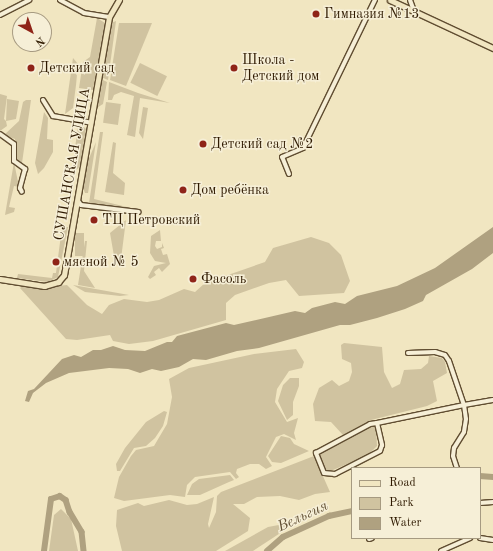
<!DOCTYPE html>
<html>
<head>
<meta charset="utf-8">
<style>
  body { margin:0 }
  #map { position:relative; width:493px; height:551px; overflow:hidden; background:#f1e6c1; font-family:"Old Standard TT",serif }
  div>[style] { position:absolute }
  .green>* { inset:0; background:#d0c3a0; transform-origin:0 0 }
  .water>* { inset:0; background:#afa180 }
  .river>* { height:5.5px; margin:-2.75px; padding:0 2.75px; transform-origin:2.75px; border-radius:2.75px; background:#afa180 }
  .roads { filter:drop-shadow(1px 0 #604d31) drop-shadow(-1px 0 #604d31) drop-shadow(0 1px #604d31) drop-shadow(0 -1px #604d31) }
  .minor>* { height:4px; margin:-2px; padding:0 2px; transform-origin:2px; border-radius:2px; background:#f6efd7 }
  .major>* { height:5px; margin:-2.5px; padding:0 2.5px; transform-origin:2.5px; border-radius:2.5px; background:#f1e6c1 }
  .dots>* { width:11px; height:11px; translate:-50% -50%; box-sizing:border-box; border:2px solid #f6efd7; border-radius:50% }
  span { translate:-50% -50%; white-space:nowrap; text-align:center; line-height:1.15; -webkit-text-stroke:3px #f6efd7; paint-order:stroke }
  .poi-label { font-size:14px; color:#2f1a01 }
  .left { translate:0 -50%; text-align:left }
  .street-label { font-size:14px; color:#2f1a01 }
  .water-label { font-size:15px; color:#625034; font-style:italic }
  .legend { position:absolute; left:351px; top:467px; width:130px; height:72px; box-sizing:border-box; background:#f6efd7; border:1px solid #a69a81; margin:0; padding:5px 7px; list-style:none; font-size:12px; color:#2f1a01 }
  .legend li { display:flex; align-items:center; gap:8px; height:20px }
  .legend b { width:20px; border:1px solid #a69a81 }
  .north { position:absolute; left:12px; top:12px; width:40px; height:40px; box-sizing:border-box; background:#f6efd7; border:1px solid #a69a81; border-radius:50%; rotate:140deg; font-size:11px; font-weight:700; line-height:16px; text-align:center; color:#2f1a01 }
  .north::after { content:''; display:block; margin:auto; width:14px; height:18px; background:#8f2418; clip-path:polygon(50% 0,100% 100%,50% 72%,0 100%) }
</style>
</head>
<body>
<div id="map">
  <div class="green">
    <div style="clip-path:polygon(97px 18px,105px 23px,93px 90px,79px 88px,83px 62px,90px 57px)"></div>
    <div style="clip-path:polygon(116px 21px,108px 80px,101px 77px,109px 24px)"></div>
    <div style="clip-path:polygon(119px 23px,152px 23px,126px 86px,110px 80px)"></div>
    <div style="clip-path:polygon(73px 58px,78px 64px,76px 85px,73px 108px,65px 114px)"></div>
    <div style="left:140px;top:63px;width:30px;height:22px;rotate:26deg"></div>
    <div style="clip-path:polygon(101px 79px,107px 82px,103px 104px,95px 109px)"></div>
    <div style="clip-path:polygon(109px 82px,138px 93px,170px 103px,140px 98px,135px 137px,127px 135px,134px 96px,121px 92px,114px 95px,112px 100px,108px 100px)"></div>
    <div style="clip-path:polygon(0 94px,7px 96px,4px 119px,6px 121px,7px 99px,19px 101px,16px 119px,6px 121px,7px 126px,0 131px)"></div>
    <div style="clip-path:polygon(26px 100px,31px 100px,22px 163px,19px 163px,17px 160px,15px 139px,4px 135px,19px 121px,23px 102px)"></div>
    <div style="left:106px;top:102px;width:15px;height:21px;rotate:8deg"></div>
    <div style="clip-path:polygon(143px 107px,148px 108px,143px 139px,139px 133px)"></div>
    <div style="clip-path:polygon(44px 112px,48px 118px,47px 139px,53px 140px,53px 152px,44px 168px,38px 174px,35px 163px)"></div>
    <div style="clip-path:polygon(77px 121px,86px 129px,80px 166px,71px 176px,78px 127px,76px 125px)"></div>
    <div style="clip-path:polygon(100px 132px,103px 132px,94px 199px,131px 208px,89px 203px)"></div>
    <div style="clip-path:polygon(96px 142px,88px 193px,85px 193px,83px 188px,87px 163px)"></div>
    <div style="clip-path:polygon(113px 142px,116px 143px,113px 173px,125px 183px,124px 195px,105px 192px)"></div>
    <div style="clip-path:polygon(14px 162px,19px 187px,14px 186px,9px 207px,15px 208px,14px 212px,5px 215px)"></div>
    <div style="clip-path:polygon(126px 220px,121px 259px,121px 264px,114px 256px,110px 233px)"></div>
    <div style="clip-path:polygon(62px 227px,68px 227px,58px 277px,48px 282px,17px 278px,18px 274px,52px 278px,53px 273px,56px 273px)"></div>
    <div style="clip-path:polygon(160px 230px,161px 241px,156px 241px,155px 246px,157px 249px,162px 247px,162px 243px,164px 248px,161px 249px,163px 255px,167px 254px,170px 264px,162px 272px,159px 268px,154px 272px,156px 275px,150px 279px,148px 277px,154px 266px,166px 263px,155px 261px,150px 253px,151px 236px)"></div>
    <div style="left:75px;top:233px;width:9px;height:23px"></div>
    <div style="clip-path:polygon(311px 237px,329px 243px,341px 255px,350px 281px,344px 293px,299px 296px,286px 280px,269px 283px,235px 295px,226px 303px,226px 320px,153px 341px,129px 344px,113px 341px,110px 335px,77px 340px,66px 339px,20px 288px,23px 286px,41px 288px,67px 285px,87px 305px,102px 314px,109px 305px,124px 299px,147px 302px,159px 300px,184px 289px,195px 292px,205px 283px,265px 262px,273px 248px)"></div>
    <div style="clip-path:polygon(85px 241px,87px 241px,84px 271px,95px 288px,78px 285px)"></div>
    <div style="clip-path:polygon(73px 285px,129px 295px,120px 296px,85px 292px)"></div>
    <div style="clip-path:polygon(344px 343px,382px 347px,384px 372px,392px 388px,400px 384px,404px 370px,421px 369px,428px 363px,429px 356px,442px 358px,445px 362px,447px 373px,433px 381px,437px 401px,427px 406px,371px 420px,343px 435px,331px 422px,315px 421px,313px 404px,319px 388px,332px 380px,339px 386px,349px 381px,352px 372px,351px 363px,342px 359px,341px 345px)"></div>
    <div style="clip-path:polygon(296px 349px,304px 362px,302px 368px,289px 371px,277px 389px,275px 402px,287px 422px,298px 418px,294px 433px,296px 440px,284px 434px,276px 437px,266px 457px,272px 466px,266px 469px,259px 464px,250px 464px,237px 469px,236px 473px,239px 477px,236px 479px,230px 472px,195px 477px,187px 485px,185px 497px,170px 495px,124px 501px,114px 498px,119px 477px,131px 456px,136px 450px,154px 446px,167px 424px,172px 397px,169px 379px,189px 368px,254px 354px)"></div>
    <div style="clip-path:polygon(290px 378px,299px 378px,299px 386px,293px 402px,293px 415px,287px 420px,278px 401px,283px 385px)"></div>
    <div style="clip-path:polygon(164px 411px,167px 412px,163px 426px,155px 438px,146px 446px,134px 448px,120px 471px,117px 471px,116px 464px,125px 448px,146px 422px)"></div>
    <div style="clip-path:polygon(376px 426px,377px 446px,368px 455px,333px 470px,325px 470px,318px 454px,340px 444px,364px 429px)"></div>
    <div style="clip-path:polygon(281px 436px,290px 438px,294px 444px,309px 451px,281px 463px,272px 462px,268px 456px)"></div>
    <div style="clip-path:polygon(314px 456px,330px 492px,315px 494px,299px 500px,280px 496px,257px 497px,244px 504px,233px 504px,250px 518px,248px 531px,216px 551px,122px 551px,116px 526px,117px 510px,138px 503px,144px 506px,169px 500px,187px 505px,197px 504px,214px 497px,208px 524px,209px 528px,216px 512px,217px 496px,221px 492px)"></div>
    <div style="clip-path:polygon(230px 475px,234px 480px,229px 482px,200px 495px,187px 495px,192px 484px,199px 479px)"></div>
    <div style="clip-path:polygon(61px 509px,71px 519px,78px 551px,49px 551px,54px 515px)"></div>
    <div style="clip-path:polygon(284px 524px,288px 528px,253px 551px,225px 551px,268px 527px)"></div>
  </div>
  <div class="water">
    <div style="clip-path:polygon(493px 227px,493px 253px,472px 269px,426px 295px,423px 301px,405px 309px,377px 318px,350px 325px,340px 325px,259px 348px,237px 351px,206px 360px,193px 359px,179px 367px,161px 371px,152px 369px,140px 373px,128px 369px,109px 368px,69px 373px,46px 383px,33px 393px,29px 402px,25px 401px,28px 391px,34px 389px,62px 359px,74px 355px,81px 357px,93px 350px,101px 350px,113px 346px,125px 350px,145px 351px,167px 342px,172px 342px,177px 336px,226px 323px,234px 325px,295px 311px,305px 313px,312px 308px,335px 302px,345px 304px,357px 296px,397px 286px,435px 268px)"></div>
  </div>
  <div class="river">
    <div style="left:480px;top:476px;width:13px;rotate:4deg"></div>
    <div style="left:44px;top:551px;width:52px;rotate:-82.3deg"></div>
    <div style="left:51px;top:499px;width:9px;rotate:-18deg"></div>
    <div style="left:60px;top:496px;width:7px;rotate:34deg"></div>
    <div style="left:66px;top:500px;width:13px;rotate:72deg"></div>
    <div style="left:70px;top:512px;width:23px;rotate:59deg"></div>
    <div style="left:82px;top:532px;width:19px;rotate:84deg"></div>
    <div style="left:267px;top:551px;width:21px;rotate:-41deg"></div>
    <div style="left:283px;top:537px;width:51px;rotate:-24.5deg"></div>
    <div style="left:329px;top:516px;width:24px;rotate:-12deg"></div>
  </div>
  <div class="roads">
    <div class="minor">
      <div style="left:60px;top:0;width:27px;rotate:28deg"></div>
      <div style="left:84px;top:13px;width:25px;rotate:9deg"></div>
      <div style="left:410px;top:0;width:12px;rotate:70deg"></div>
      <div style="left:0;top:15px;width:33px;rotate:-27deg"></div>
      <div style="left:43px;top:100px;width:19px;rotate:58deg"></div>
      <div style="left:53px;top:116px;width:39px;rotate:10deg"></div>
      <div style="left:0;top:134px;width:17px;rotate:36deg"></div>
      <div style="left:14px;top:144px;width:17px;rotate:90deg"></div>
      <div style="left:14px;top:161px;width:14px;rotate:36deg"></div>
      <div style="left:25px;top:169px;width:20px;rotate:105deg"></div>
      <div style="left:20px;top:188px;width:4px;rotate:63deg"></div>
      <div style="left:289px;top:174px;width:18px;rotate:-112deg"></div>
      <div style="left:282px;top:157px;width:23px;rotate:-23deg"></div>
      <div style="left:303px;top:148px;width:165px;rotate:-64.1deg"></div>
      <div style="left:78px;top:201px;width:5px;rotate:53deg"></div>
      <div style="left:81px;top:205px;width:58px;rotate:6.9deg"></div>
      <div style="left:408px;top:353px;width:27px;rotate:-2deg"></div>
      <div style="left:435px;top:352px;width:10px;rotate:17deg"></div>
      <div style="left:445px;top:355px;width:7px;rotate:56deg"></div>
      <div style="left:449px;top:361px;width:46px;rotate:71.2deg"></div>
      <div style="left:464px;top:405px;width:14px;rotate:82deg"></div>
      <div style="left:466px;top:419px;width:13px;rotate:99deg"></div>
      <div style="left:464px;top:432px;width:19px;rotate:122deg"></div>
      <div style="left:454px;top:448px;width:8px;rotate:97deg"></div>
      <div style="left:453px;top:456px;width:13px;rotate:72deg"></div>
      <div style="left:377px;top:423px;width:23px;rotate:77deg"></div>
      <div style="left:382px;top:445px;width:6px;rotate:108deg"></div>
      <div style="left:380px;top:451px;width:51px;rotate:152.9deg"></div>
      <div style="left:335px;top:474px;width:11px;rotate:-175deg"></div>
      <div style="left:324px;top:473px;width:22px;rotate:-112deg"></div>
      <div style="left:316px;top:453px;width:61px;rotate:-28.2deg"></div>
      <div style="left:370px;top:424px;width:7px;rotate:-8deg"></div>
      <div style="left:377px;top:423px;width:89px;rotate:-11.7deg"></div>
      <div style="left:464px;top:405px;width:29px;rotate:-10deg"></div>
      <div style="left:480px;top:503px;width:13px;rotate:-4deg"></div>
      <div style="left:480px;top:538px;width:13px;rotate:9deg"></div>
      <div style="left:369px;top:539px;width:3px;rotate:-18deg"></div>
      <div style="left:441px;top:551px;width:32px;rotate:-24deg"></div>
    </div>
    <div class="major">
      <div style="left:390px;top:0;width:114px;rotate:25deg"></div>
      <div style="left:0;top:279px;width:45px;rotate:9deg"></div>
      <div style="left:44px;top:286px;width:15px;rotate:-16deg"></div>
      <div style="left:58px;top:282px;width:9px;rotate:-49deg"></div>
      <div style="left:64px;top:275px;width:262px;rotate:-80.1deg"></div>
      <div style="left:109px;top:17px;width:20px;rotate:-60deg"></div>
    </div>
  </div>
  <div class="dots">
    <div style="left:316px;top:14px;background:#8f2418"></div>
    <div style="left:31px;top:68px;background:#8f2418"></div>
    <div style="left:234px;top:68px;background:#8f2418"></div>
    <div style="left:203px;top:144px;background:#8f2418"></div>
    <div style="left:183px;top:190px;background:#8f2418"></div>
    <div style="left:94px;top:220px;background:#8f2418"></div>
    <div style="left:56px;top:262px;background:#8f2418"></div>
    <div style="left:193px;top:279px;background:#8f2418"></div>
  </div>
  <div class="poi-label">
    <span class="left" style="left:324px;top:14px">Гимназия №13</span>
    <span class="left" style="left:242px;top:68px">Школа -<br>Детский дом</span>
    <span class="left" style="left:39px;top:68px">Детский сад</span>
    <span class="left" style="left:211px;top:144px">Детский сад №2</span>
    <span class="left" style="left:191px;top:190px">Дом ребёнка</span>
    <span class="left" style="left:102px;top:220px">ТЦ Петровский</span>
    <span class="left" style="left:64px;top:262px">мясной № 5</span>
    <span class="left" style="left:201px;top:279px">Фасоль</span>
  </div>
  <div class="street-label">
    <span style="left:72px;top:164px;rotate:-80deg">СУШАНСКАЯ УЛИЦА</span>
  </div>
  <div class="water-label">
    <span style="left:303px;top:517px;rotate:-25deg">Вельгия</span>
  </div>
  <ul class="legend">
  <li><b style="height:5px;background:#f1e6c1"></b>Road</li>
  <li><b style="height:11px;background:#d0c3a0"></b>Park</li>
  <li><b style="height:11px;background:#afa180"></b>Water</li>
  </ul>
  <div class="north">N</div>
</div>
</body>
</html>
